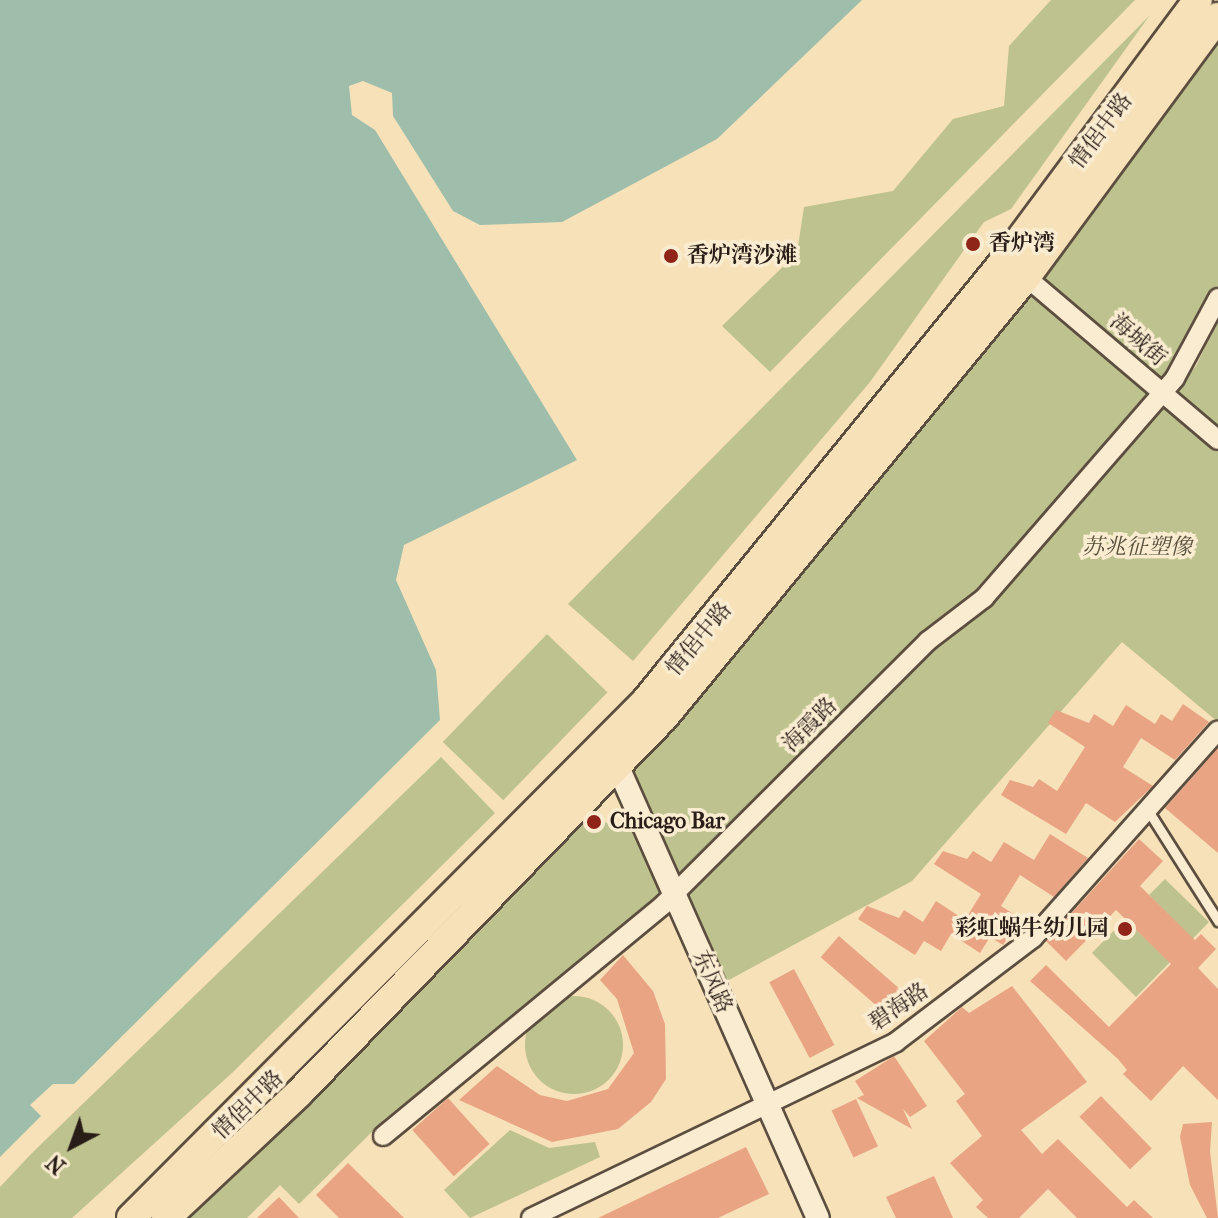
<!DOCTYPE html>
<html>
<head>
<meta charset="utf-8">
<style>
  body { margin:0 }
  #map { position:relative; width:1218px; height:1218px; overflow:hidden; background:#f7e1b8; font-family:"IM FELL French Canon","Noto Serif SC",serif }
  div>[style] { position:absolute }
  .green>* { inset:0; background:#bec28e; transform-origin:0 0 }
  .round { border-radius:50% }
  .water>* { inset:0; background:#9ebeab }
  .building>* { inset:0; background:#e9a484; transform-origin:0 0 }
  .roads { filter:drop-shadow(2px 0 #5c4e3f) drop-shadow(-2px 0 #5c4e3f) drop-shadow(0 2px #5c4e3f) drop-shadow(0 -2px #5c4e3f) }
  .service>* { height:9px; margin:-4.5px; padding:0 4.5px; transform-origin:4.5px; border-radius:4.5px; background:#faecd1 }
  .minor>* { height:18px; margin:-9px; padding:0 9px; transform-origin:9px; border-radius:9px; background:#faecd1 }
  .tertiary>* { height:22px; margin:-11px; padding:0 11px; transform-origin:11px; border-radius:11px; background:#faecd1 }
  .trunk>* { height:28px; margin:-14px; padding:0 14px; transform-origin:14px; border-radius:14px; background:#f7e1b8 }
  .dots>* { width:22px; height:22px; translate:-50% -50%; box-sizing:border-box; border:4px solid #faecd1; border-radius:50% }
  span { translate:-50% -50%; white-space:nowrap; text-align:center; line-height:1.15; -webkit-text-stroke:7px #faecd1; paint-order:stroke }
  .street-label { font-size:22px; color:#291d17 }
  .poi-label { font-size:22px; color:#291d17; font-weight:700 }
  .left { translate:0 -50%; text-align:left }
  .right { translate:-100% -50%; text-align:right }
  .park-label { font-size:22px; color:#564f3b; font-style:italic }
  .north { position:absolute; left:32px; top:1106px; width:80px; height:80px; -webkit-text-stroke:6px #faecd1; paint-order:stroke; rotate:221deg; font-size:22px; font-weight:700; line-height:32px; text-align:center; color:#291d17 }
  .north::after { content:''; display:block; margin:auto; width:28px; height:36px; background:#291d17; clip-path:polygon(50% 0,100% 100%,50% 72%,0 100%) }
</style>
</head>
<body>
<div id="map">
  <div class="green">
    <div style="clip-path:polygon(1051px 0,1135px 0,770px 372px,722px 326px,797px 253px,804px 207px,893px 191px,953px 119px,1004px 106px,1009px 46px)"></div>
    <div style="clip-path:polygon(1150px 15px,1011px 209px,984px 222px,870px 382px,633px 661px,568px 604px)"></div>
    <div style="clip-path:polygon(1218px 39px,1218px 295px,1163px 392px,1028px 276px)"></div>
    <div style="clip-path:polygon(1026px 279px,1218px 452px,1218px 722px,1122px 642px,912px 881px,716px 987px,675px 895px,982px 597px,674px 892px,620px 768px)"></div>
    <div style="clip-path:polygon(1218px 320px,1218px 431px,1173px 392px,1196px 366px)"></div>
    <div style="left:547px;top:634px;width:84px;height:150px;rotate:44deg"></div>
    <div style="clip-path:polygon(441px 757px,495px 813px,233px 1072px,72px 1218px,0 1218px,0 1187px,31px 1154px)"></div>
    <div style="clip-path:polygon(581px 813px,639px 835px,664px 893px,385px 1119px,299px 1204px,280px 1185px,247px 1218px,168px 1218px)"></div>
    <div style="clip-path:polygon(1165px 879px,1209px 922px,1136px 997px,1092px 953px,1125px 919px,1153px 946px,1176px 922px,1149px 895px)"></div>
    <div class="round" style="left:525px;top:996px;width:98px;height:98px"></div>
    <div style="clip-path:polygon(510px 1130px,549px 1148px,595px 1142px,600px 1157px,470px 1218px,444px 1190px)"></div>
  </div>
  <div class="water">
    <div style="clip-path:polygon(0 0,862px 0,717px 139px,562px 222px,480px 225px,453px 211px,393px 116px,392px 93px,363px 81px,349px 86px,352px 115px,375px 130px,577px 460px,404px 545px,396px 580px,436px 670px,440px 720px,74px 1084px,53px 1084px,30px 1105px,41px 1116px,0 1157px)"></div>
  </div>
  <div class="building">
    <div style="clip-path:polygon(1183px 704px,1209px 722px,1175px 760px,1141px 738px,1123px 767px,1153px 786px,1115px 822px,1086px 803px,1066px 834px,1001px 795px,1010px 780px,1033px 787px,1039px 779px,1057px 791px,1085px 747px,1048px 723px,1056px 710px,1089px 723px,1094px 714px,1113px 726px,1126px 705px,1155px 724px,1161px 714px,1172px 721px)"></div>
    <div style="clip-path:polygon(1218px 748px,1218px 853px,1165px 808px)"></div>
    <div style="clip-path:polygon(1050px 834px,1088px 858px,1054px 897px,1020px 875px,1001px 906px,1020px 918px,1003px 945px,990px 937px,980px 953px,951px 934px,941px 951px,924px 941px,915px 955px,858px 919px,867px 906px,899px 918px,904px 910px,923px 922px,936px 901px,965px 920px,981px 894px,934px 864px,943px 851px,967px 859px,973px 851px,991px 862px,1004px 842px,1034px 860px)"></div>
    <div style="clip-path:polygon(1139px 839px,1163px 861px,1140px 886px,1195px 940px,1201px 934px,1216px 949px,1198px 968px,1218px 989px,1218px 1100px,1183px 1066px,1151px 1101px,1123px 1074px,1127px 1070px,1118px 1059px,1030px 981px,1046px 965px,1109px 1027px,1171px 964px,1116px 910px,1066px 961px,1046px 941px)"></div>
    <div style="left:839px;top:936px;width:86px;height:28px;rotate:41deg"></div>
    <div style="clip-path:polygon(623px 955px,653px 991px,665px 1024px,666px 1079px,651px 1102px,618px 1129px,552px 1142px,459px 1100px,497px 1066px,540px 1095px,567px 1101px,608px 1089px,634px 1053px,617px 999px,600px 980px)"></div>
    <div style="left:794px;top:969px;width:86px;height:28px;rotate:62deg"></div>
    <div style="clip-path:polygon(1012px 986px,1087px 1082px,1021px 1130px,1042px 1154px,1058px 1139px,1127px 1207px,1134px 1200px,1153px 1218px,1077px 1218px,1048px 1189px,1019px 1218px,988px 1218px,976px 1207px,983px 1200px,950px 1163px,982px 1136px,956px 1101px,965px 1094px,924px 1041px,962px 1007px,969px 1013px)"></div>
    <div style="clip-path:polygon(894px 1056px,927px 1106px,910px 1117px,903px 1109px,912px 1129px,857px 1098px,864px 1095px,855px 1081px)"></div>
    <div style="left:1101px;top:1096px;width:73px;height:30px;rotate:46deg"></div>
    <div style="left:448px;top:1098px;width:62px;height:48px;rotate:48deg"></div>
    <div style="left:856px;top:1099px;width:52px;height:27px;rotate:65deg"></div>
    <div style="clip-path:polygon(1212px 1122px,1210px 1152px,1218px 1218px,1207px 1218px,1190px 1185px,1180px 1137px,1183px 1124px)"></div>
    <div style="clip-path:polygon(746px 1147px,769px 1194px,718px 1218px,598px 1218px)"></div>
    <div style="clip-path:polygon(348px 1163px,404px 1218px,339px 1218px,316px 1195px)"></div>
    <div style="clip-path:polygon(934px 1176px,953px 1218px,896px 1218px,886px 1197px)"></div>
    <div style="clip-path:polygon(279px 1197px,299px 1218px,257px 1218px)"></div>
  </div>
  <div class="roads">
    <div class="service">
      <div style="left:1147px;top:809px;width:133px;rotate:57.6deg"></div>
    </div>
    <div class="minor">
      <div style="left:1026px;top:277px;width:252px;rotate:40.3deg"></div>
      <div style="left:383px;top:1136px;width:364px;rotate:-39.5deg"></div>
      <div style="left:664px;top:904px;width:373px;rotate:-44.9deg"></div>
      <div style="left:928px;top:641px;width:71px;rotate:-37.5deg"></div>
      <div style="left:984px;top:598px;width:291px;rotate:-49deg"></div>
      <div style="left:1175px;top:378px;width:91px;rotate:-61.7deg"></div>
      <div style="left:531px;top:1218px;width:405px;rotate:-25.7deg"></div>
      <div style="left:896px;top:1042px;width:172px;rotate:-37.2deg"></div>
      <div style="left:1033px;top:938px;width:278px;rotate:-48.3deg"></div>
    </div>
    <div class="tertiary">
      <div style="left:606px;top:755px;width:17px;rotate:45deg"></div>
      <div style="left:618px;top:767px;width:493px;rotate:66.1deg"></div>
    </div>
    <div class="trunk">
      <div style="left:131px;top:1218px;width:728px;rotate:-45.11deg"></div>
      <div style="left:645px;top:702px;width:564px;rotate:-50.83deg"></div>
      <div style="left:1001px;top:265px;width:330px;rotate:-53.4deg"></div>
      <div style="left:166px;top:1218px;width:183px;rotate:-43.2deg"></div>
      <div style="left:299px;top:1093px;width:524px;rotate:-45.85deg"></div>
      <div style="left:664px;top:717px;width:570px;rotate:-50.55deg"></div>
      <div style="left:1026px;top:277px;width:323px;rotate:-53.6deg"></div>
    </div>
  </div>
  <div class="dots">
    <div style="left:973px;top:244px;background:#8f2418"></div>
    <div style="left:671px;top:256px;background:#8f2418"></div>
    <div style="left:594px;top:822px;background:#8f2418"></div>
    <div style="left:1125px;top:929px;background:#8f2418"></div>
  </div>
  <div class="street-label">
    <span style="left:1101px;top:131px;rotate:-53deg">情侶中路</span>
    <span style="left:1138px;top:340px;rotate:41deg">海城街</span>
    <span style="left:699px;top:639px;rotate:-50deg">情侶中路</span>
    <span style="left:810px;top:725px;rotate:-45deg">海霞路</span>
    <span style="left:712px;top:982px;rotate:66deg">东风路</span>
    <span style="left:899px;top:1007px;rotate:-34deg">碧海路</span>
    <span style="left:248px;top:1105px;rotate:-44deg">情侶中路</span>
  </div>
  <div class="poi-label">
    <span class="left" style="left:989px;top:244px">香炉湾</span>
    <span class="left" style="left:687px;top:256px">香炉湾沙滩</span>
    <span class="left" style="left:610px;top:822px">Chicago Bar</span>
    <span class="right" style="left:1109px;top:929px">彩虹蜗牛幼儿园</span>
  </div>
  <div class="park-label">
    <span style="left:1137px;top:548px">苏兆征塑像</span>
  </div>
  <div class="north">N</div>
</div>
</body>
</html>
